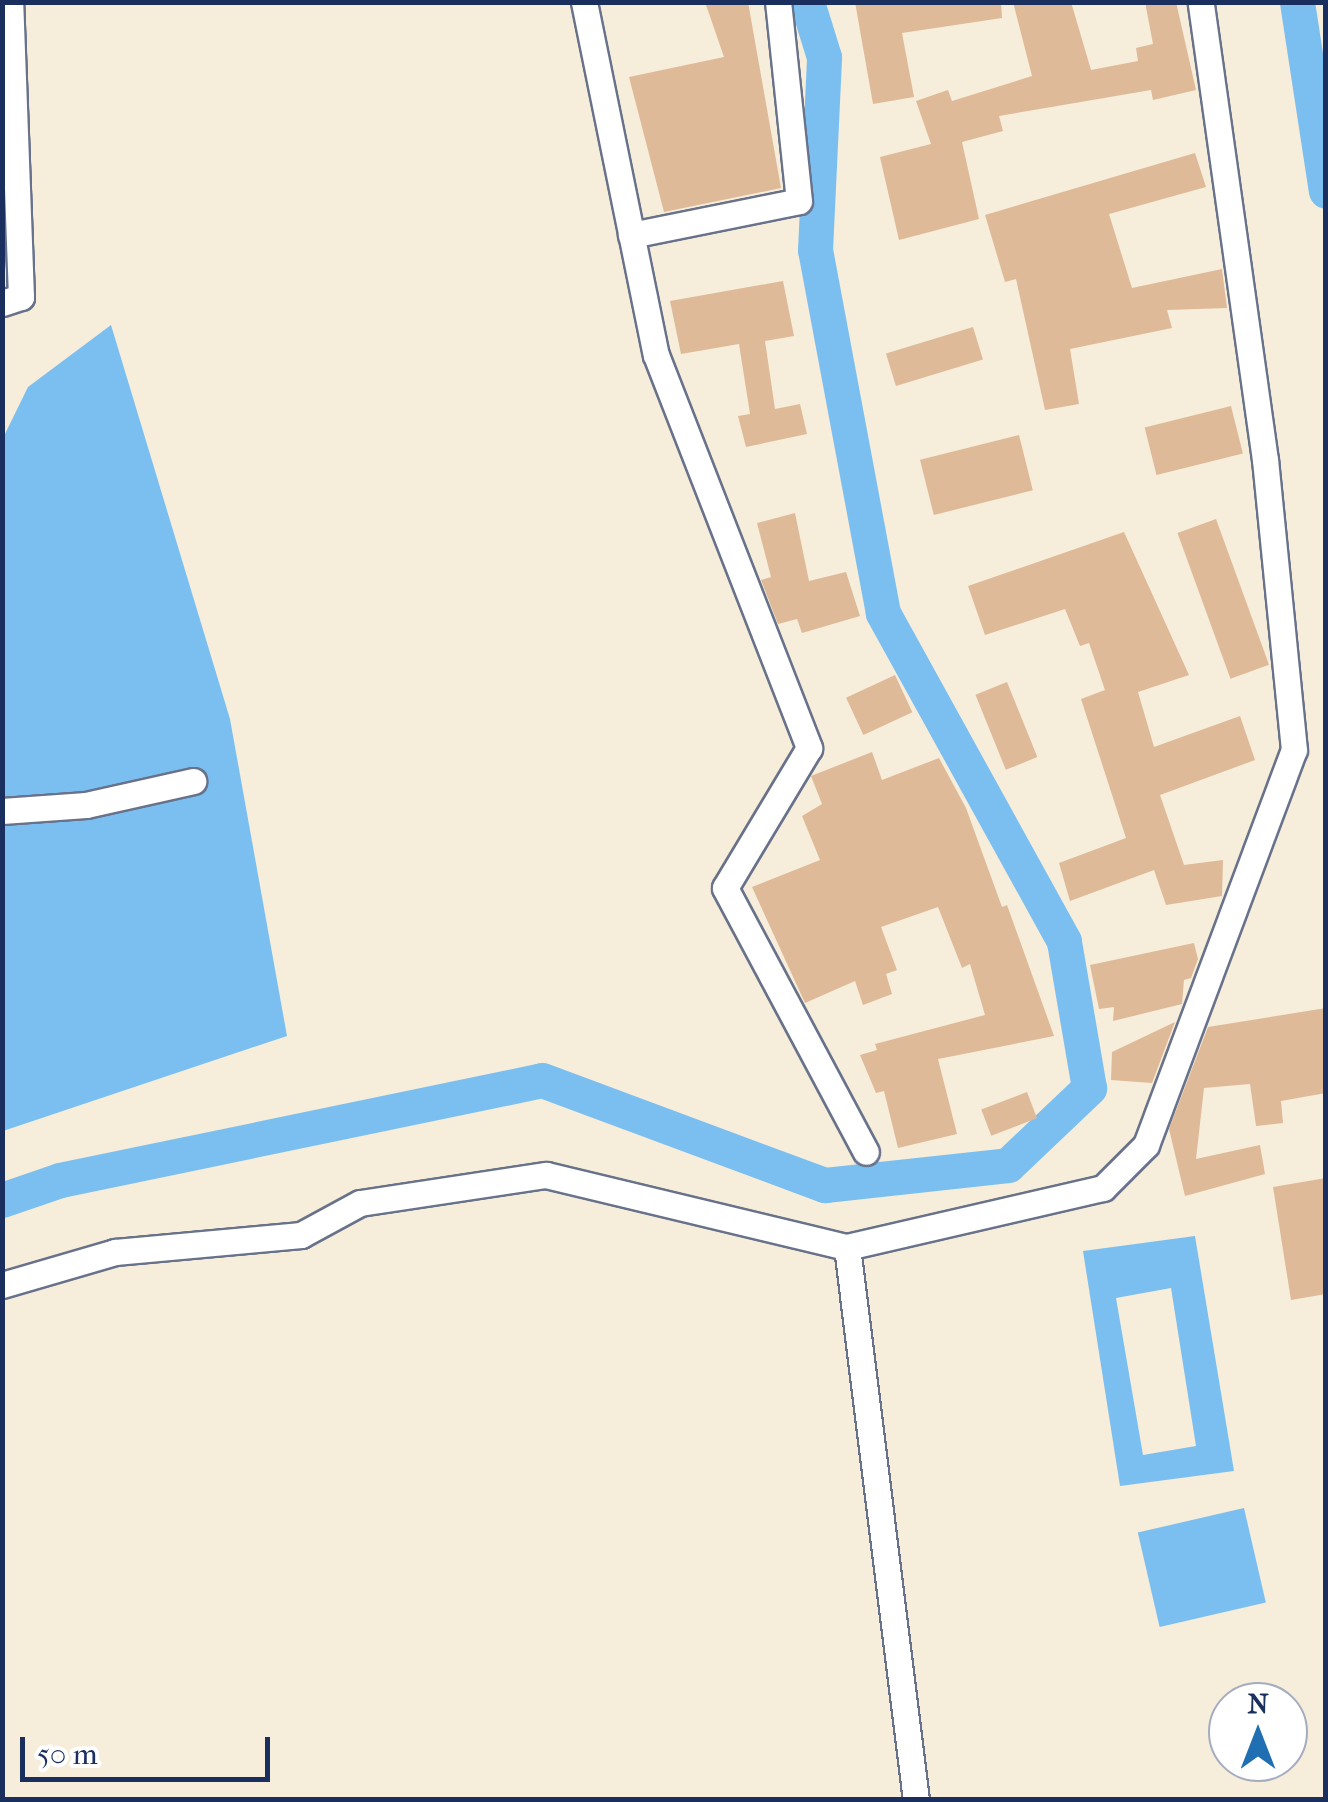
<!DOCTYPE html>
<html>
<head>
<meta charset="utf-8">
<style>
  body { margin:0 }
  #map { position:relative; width:1328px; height:1802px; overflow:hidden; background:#f6eddb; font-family:"IM FELL French Canon",serif }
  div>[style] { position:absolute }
  .water>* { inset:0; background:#7bbff1; transform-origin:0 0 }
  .canal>* { height:35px; margin:-17.5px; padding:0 17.5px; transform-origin:17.5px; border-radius:17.5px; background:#7bbff1 }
  .building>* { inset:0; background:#dfba98; transform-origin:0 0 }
  .roads { filter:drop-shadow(2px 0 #68728a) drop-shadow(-2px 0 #68728a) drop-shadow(0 2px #68728a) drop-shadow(0 -2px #68728a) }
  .minor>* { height:25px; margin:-12.5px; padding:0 12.5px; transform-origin:12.5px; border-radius:12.5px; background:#fff }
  span { translate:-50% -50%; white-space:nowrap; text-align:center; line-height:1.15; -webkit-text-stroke:10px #fff; paint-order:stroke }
  .frame { position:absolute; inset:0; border:5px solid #1b2f5e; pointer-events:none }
  .north { position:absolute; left:1208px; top:1682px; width:100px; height:100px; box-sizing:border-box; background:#fff; border:2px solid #a4acbf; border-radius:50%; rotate:0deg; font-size:28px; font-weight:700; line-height:40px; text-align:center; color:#1b2f5e }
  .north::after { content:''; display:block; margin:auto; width:35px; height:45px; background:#1f6fb2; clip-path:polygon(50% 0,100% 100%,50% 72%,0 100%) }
  .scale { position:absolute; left:20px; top:1737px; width:250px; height:45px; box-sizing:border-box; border:5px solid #1b2f5e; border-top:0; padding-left:12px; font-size:30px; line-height:35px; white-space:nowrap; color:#1b2f5e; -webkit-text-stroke:8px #fff; paint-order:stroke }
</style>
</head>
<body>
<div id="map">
  <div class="water">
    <div style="clip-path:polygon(111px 325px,230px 719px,287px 1036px,3px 1131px,2px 440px,28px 387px)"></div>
    <div style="clip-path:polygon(evenodd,1195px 1236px,1234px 1471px,1120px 1486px,1083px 1251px,1195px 1236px,1171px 1288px,1196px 1446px,1143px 1455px,1116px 1298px,1171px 1288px)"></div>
    <div style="left:1244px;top:1508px;width:97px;height:109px;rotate:77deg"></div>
  </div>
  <div class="canal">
    <div style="left:1297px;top:2px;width:191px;rotate:81.3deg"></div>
    <div style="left:2px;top:1200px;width:61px;rotate:-19deg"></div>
    <div style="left:60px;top:1180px;width:492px;rotate:-11.7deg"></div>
    <div style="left:542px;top:1080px;width:302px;rotate:20.4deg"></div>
    <div style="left:825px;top:1185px;width:184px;rotate:-6.2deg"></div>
    <div style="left:1008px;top:1165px;width:112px;rotate:-43.5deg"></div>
    <div style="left:1089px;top:1088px;width:149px;rotate:-99.7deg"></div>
    <div style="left:1064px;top:941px;width:375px;rotate:-118.9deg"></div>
    <div style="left:883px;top:613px;width:369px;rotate:-100.6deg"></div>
    <div style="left:815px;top:250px;width:193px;rotate:-87.3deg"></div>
    <div style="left:824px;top:57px;width:58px;rotate:-107.2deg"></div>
  </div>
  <div class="building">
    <div style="clip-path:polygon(705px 2px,748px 2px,781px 188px,664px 212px,629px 77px,724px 57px)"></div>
    <div style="clip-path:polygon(855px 2px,1001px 2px,1002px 18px,902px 33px,914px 97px,873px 104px)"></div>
    <div style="clip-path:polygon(1013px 2px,1071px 2px,1091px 70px,1138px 61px,1136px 48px,1153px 44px,1145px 2px,1176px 2px,1196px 90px,1153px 100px,1151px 90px,999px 116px,1003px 131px,962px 142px,979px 219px,899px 240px,880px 157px,931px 144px,916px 101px,948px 90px,952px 101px,1032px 76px)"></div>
    <div style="clip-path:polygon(1195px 153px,1206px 187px,1109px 214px,1132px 288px,1222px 269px,1227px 308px,1167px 310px,1172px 328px,1070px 349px,1079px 404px,1045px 410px,1016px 279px,1005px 282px,985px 215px)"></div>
    <div style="clip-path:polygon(783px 281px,794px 336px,765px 341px,775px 409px,800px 404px,807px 434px,746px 447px,738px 416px,750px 414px,739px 344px,681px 354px,670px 301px)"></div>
    <div style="left:973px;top:327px;width:34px;height:91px;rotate:73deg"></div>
    <div style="left:1231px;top:406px;width:49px;height:89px;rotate:76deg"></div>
    <div style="left:1019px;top:435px;width:57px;height:102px;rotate:76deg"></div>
    <div style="clip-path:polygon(795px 513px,809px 581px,846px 572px,860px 616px,802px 633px,797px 619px,778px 624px,761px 580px,771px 577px,757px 523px)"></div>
    <div style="left:1216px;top:519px;width:155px;height:41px;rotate:70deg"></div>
    <div style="clip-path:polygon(1124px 532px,1189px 675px,1138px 692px,1154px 747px,1240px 716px,1255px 760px,1160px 795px,1184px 865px,1223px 860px,1222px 896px,1166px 905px,1154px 870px,1070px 901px,1059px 863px,1126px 838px,1081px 699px,1105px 690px,1089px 643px,1080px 646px,1065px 609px,985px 635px,968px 586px)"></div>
    <div style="left:895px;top:675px;width:41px;height:54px;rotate:65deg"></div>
    <div style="left:1007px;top:682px;width:81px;height:34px;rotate:68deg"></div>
    <div style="clip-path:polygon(872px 752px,882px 780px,939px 758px,966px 808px,1002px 907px,1007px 905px,1054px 1036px,938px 1059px,957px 1134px,898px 1148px,884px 1091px,876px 1093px,860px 1055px,877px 1050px,875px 1044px,985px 1015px,970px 964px,962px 968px,938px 907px,881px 927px,897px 970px,886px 974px,892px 994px,863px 1005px,855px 981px,805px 1003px,752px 887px,820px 860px,802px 816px,822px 804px,811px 776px)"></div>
    <div style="clip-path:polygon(1194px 943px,1198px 959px,1191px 978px,1184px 980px,1182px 1004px,1113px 1021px,1114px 1007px,1099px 1009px,1090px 965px)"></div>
    <div style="clip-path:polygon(1326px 1008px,1326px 1093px,1281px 1101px,1283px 1123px,1256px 1126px,1250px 1084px,1204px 1088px,1196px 1159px,1260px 1145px,1265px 1174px,1185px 1196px,1169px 1129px,1208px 1027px)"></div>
    <div style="clip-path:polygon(1175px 1022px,1152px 1083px,1111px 1080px,1112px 1052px)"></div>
    <div style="left:1027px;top:1092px;width:28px;height:49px;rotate:69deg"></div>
    <div style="clip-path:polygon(1326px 1178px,1326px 1294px,1291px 1300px,1273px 1187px)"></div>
  </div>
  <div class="roads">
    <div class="minor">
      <div style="left:584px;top:2px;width:360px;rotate:78.5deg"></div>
      <div style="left:656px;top:355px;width:422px;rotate:68.7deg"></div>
      <div style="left:809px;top:748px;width:163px;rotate:121deg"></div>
      <div style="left:725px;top:888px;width:299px;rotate:61.9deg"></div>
      <div style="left:631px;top:235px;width:171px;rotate:-11.4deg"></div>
      <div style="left:799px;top:201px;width:200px;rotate:-96deg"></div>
      <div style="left:2px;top:303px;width:20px;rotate:-18deg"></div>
      <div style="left:21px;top:297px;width:295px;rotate:-92.1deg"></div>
      <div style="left:2px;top:811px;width:84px;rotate:-4.1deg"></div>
      <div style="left:86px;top:805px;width:110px;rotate:-12.6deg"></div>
      <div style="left:847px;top:1247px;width:557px;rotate:82.89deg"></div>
      <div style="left:2px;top:1285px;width:118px;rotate:-16.3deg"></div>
      <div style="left:115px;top:1252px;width:187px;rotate:-5.2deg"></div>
      <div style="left:301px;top:1235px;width:67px;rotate:-28.5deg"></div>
      <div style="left:360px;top:1203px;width:188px;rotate:-8.6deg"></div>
      <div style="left:546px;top:1175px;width:309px;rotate:13.5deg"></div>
      <div style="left:847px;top:1247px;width:263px;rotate:-13deg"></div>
      <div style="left:1103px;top:1188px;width:61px;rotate:-45deg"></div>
      <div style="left:1146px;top:1145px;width:422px;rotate:-69.5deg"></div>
      <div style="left:1294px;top:750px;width:291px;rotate:-95.7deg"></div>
      <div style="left:1265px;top:460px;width:462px;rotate:-98deg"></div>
    </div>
  </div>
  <div class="frame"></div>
  <div class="north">N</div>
  <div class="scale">50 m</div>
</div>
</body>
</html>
